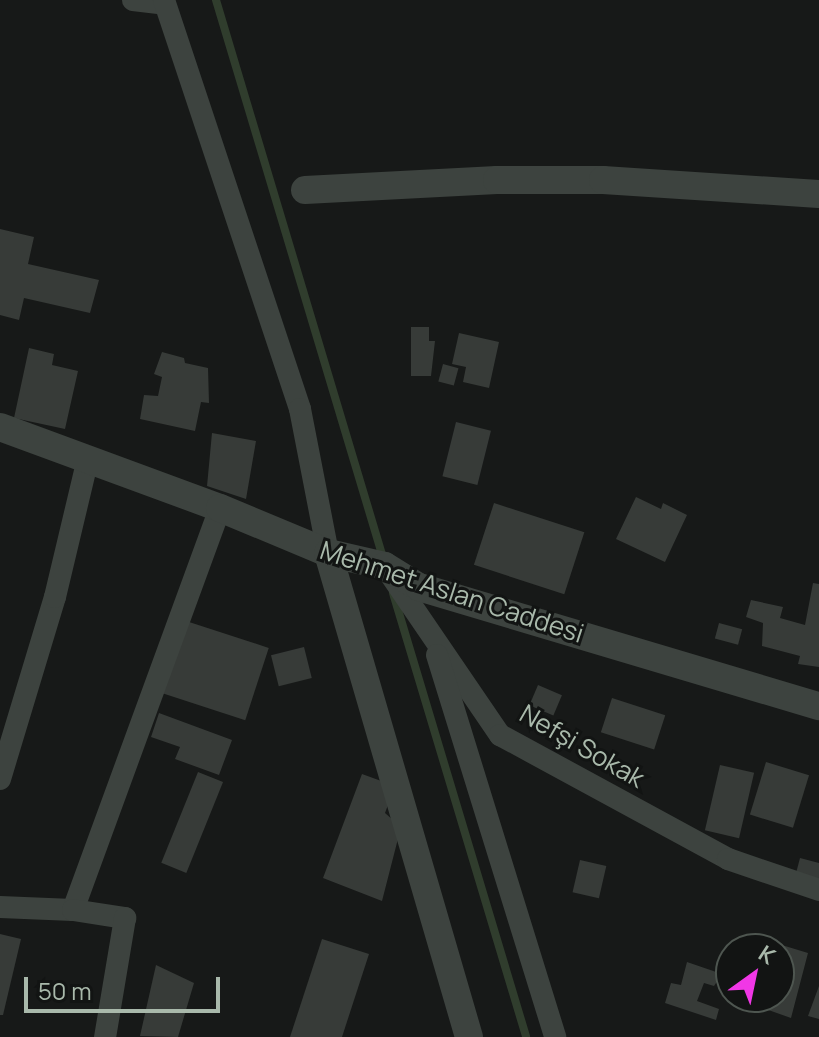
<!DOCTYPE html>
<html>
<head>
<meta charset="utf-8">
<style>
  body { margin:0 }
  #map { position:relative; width:819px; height:1037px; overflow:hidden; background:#171918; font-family:Manrope,sans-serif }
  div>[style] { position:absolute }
  .stream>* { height:8px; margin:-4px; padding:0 4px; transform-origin:4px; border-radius:4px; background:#303d2d }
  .building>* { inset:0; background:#373b38; transform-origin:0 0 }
  .minor>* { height:22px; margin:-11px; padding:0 11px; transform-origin:11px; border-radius:11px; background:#3d433f }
  .tertiary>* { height:28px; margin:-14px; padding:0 14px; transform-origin:14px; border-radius:14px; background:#3d433f }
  span { translate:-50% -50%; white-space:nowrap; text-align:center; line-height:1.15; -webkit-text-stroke:6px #121413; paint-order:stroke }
  .street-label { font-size:26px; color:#a9b9ab }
  .north { position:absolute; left:715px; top:933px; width:80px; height:80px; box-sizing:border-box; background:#121413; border:2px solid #4e5650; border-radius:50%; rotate:33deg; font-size:22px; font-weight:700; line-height:32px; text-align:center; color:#a9b9ab }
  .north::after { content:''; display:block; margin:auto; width:28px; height:36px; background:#f137e6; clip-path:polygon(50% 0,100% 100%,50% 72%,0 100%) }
  .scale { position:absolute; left:24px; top:977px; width:196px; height:36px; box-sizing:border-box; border:4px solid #a9b9ab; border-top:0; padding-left:10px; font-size:24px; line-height:28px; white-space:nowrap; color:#a9b9ab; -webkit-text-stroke:6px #121413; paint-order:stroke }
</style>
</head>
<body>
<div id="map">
  <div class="stream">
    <div style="left:216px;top:0;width:586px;rotate:73.33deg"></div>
    <div style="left:393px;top:593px;width:463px;rotate:73.3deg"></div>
  </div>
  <div class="building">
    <div style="clip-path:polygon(0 229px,34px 237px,28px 264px,99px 280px,90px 313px,24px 298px,19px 320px,0 315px)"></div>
    <div style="clip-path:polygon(411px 327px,429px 327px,429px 341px,435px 341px,431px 376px,411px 376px)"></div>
    <div style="clip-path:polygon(459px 333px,499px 342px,489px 388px,463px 382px,466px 367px,452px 364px)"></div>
    <div style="clip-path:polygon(29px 348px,54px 354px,52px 365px,78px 371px,65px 429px,14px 418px)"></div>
    <div style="clip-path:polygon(162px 352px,184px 358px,185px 363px,208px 368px,209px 403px,201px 402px,195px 431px,140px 419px,144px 395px,158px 396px,162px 377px,154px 374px)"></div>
    <div style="left:443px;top:364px;width:16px;height:18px;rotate:15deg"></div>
    <div style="left:456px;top:422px;width:36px;height:56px;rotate:14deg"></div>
    <div style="clip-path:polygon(212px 433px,256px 441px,246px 499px,207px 486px)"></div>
    <div style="clip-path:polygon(636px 497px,661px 509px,663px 503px,687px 515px,665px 562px,616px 539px)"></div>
    <div style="left:494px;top:503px;width:95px;height:65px;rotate:18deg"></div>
    <div style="clip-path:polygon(813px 583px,819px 584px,819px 667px,798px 664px,800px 656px,762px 646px,763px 623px,746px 617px,751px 600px,783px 607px,780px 618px,805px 625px)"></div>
    <div style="left:186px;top:621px;width:87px;height:76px;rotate:18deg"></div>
    <div style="left:719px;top:623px;width:24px;height:16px;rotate:15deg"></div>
    <div style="left:304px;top:647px;width:32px;height:34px;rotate:76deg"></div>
    <div style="left:538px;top:685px;width:26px;height:22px;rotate:23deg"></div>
    <div style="left:612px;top:698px;width:56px;height:36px;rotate:18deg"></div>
    <div style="clip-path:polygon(159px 713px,232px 740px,219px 775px,175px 759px,180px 747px,151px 737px)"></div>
    <div style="left:766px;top:762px;width:45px;height:55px;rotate:17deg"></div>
    <div style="left:720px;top:765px;width:35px;height:67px;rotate:13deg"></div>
    <div style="left:198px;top:772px;width:27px;height:98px;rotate:22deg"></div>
    <div style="clip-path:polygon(362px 774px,395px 786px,385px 813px,401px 827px,382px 901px,323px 878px)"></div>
    <div style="clip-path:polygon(800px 858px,819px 863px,819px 884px,795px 877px)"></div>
    <div style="left:580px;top:860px;width:27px;height:33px;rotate:13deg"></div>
    <div style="clip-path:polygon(0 934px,21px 939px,3px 1015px,0 1015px)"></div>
    <div style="clip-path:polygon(752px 936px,808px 953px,791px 1018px,731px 997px,779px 997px,779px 949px,748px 949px)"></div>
    <div style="clip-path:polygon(322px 939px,369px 954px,342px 1037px,290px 1037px)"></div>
    <div style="clip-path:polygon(687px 962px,722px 974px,714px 986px,704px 983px,697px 1001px,719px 1009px,716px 1020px,665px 1003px,671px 983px,681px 985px)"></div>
    <div style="clip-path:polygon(156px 965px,194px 983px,178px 1037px,140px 1036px)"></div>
    <div style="clip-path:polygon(819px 986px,819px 1019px,808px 1016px)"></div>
  </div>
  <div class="minor">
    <div style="left:133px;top:0;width:32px;rotate:7deg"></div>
    <div style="left:164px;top:0;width:431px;rotate:71.6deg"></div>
    <div style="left:300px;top:409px;width:147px;rotate:79deg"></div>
    <div style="left:388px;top:571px;width:199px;rotate:55.7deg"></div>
    <div style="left:500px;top:735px;width:260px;rotate:28.5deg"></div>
    <div style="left:728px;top:859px;width:96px;rotate:18.8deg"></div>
    <div style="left:437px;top:655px;width:400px;rotate:72.8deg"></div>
    <div style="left:0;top:779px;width:190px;rotate:-73.2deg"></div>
    <div style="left:55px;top:597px;width:142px;rotate:-76.6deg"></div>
    <div style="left:0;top:907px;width:73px;rotate:2.4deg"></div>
    <div style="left:73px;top:910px;width:428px;rotate:-69.9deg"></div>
    <div style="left:73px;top:910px;width:53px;rotate:8.7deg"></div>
    <div style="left:125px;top:918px;width:121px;rotate:99.5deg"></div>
  </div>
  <div class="tertiary">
    <div style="left:305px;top:190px;width:192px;rotate:-3deg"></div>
    <div style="left:497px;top:180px;width:106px"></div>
    <div style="left:603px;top:180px;width:216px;rotate:3.7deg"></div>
    <div style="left:0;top:427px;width:234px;rotate:20.2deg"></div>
    <div style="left:220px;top:508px;width:117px;rotate:22.6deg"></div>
    <div style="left:328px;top:553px;width:58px;rotate:12.8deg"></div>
    <div style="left:385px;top:566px;width:40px;rotate:32deg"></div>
    <div style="left:419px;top:587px;width:417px;rotate:16.6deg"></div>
    <div style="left:328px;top:553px;width:504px;rotate:73.76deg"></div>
  </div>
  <div class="street-label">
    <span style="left:452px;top:592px;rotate:18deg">Mehmet Aslan Caddesi</span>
    <span style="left:582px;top:746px;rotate:30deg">Nefşi Sokak</span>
  </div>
  <div class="north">K</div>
  <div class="scale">50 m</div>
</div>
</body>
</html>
